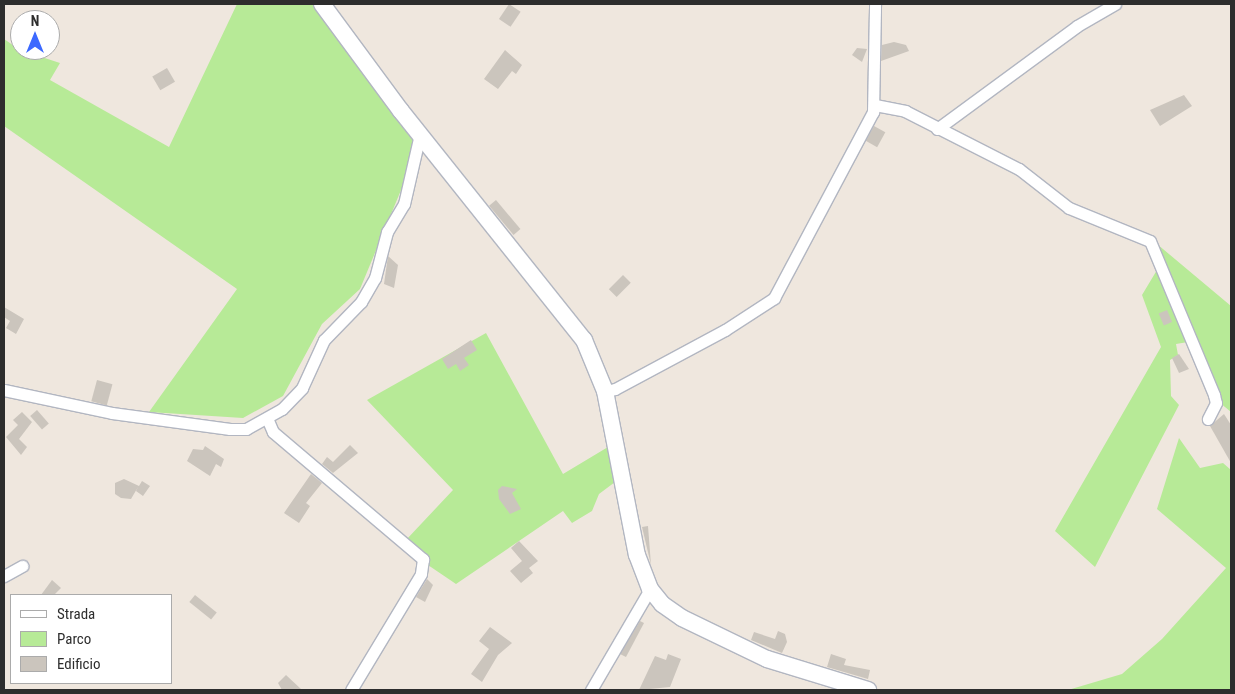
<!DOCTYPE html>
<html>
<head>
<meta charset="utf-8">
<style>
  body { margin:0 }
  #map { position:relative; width:1235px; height:694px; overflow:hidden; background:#efe7de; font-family:"Roboto Condensed",sans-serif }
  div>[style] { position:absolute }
  .green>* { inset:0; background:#b7ea97 }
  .building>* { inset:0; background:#cbc5bd; transform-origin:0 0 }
  .roads { filter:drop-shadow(1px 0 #b2b6c1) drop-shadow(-1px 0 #b2b6c1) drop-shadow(0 1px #b2b6c1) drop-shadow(0 -1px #b2b6c1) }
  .street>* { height:11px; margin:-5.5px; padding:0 5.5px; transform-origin:5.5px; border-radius:5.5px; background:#fff }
  .secondary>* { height:16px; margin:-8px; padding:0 8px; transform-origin:8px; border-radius:8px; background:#fff }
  span { translate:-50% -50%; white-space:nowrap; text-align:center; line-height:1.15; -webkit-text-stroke:4px #fff; paint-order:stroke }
  .frame { position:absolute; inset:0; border:5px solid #2d2d2d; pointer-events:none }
  .legend { position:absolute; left:10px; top:594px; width:162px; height:90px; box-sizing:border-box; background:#fff; border:1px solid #ababab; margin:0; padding:6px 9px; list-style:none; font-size:15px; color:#2d2d2d }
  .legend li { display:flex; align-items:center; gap:10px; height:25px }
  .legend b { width:25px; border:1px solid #ababab }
  .north { position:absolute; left:10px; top:10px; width:50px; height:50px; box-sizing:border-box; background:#fff; border:1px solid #ababab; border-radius:50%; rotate:0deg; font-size:14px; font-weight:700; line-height:20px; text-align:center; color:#2d2d2d }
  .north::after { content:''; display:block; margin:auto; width:18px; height:22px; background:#3c69ff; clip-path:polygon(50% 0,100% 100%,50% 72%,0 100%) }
</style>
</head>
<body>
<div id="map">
  <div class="green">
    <div style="clip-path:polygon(237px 4px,313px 4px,414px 139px,406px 178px,360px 289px,322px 324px,283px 396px,243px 418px,149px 412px,237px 289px,4px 126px,4px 39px,20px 50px,60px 63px,50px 80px,169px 147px)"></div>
    <div style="clip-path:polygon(1157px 244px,1231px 306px,1231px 412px,1219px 402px,1194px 341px,1176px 344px,1178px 355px,1170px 360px,1171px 396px,1179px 405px,1095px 567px,1055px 531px,1161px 347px,1142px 295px,1160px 265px)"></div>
    <div style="clip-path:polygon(486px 333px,563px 474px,608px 447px,615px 482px,599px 494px,592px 511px,572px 523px,563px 511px,456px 584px,425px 563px,406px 540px,453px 490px,367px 400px)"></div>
    <div style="clip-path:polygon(1179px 438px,1200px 468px,1223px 463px,1231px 470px,1231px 690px,1068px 690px,1122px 674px,1162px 639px,1226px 568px,1157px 509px)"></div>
  </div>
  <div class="building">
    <div style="left:509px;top:4px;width:14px;height:18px;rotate:34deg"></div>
    <div style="clip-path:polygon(894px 42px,906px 45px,909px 51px,881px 61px,882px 45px)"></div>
    <div style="clip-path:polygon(857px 48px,867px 49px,862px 62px,852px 55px)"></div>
    <div style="clip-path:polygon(505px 50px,522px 65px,516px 74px,512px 71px,498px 89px,484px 79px)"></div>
    <div style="left:167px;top:68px;width:16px;height:17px;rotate:60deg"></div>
    <div style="clip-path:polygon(1184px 95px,1192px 106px,1160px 126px,1150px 110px)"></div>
    <div style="left:874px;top:126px;width:13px;height:17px;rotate:29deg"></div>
    <div style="left:496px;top:200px;width:38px;height:9px;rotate:50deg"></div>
    <div style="clip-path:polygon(388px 256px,398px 265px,394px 288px,384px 284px)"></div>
    <div style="left:623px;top:275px;width:11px;height:20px;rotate:45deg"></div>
    <div style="clip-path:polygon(4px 307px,24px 319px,16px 334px,6px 328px,10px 321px,4px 317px)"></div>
    <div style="left:1167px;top:310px;width:13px;height:9px;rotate:67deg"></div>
    <div style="clip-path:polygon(471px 340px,477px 350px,464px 358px,469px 365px,460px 371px,456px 364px,448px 369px,442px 359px)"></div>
    <div style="clip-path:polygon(1179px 354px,1189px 369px,1179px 373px,1172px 358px)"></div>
    <div style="left:97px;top:380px;width:16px;height:22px;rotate:15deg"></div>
    <div style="left:37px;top:410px;width:18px;height:9px;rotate:49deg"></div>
    <div style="clip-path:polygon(22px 412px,32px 422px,19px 439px,27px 447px,21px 455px,6px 437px,18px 425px,13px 420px)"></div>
    <div style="clip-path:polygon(1224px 414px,1231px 425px,1231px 463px,1210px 426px)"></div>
    <div style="clip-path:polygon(350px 445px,358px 453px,333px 473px,322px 464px,327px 457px,333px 462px)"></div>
    <div style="clip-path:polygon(205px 446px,224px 459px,221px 467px,216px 464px,210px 476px,187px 461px,193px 449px,203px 450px)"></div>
    <div style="clip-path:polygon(311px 474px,322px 483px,306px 503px,310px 506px,299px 523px,284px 513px)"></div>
    <div style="clip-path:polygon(124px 479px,139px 486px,142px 481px,150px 486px,143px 496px,136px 491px,138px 487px,131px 499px,121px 498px,115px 494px,115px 483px)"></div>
    <div style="clip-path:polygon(502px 486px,517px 489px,512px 493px,521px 509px,510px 514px,499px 499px,498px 490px)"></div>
    <div style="clip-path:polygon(648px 526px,651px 565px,642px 527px)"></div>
    <div style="clip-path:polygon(519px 541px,538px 561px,529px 568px,533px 573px,521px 583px,510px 571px,522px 561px,511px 548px)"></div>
    <div style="clip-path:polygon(427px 579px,433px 585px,425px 602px,416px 597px)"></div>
    <div style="clip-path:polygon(52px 580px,61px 588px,54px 595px,41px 595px)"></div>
    <div style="left:195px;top:595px;width:28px;height:9px;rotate:39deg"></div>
    <div style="clip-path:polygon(640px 621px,644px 623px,626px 657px,620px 654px)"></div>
    <div style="clip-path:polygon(490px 627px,512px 643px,498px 655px,482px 682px,471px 674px,489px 649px,479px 641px)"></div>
    <div style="clip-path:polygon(778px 631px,785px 634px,787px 642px,782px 653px,751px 640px,754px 632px,775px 639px)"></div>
    <div style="clip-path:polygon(668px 654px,681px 659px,670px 687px,639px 690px,655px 656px,666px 660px)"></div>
    <div style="clip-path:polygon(831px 654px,846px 659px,844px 665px,870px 670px,868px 679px,827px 667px)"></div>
    <div style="clip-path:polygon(286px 675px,302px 690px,282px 690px,278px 683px)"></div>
  </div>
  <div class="roads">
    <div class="street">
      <div style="left:875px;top:105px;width:31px;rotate:11deg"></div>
      <div style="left:905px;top:111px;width:128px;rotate:27deg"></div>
      <div style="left:1019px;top:169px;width:63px;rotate:38deg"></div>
      <div style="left:1069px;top:208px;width:87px;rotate:22.2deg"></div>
      <div style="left:1150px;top:241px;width:167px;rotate:67.4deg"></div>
      <div style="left:1214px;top:395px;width:8px;rotate:76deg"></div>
      <div style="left:1216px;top:403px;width:18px;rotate:117deg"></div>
      <div style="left:937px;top:129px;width:174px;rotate:-36.3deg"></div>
      <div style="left:1077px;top:26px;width:44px;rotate:-30.1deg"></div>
      <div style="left:4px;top:390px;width:110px;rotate:12deg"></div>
      <div style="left:112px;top:413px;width:119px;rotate:7.7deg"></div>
      <div style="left:230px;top:429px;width:16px"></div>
      <div style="left:246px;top:429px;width:41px;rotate:-29.1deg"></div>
      <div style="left:282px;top:409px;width:29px;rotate:-46deg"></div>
      <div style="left:302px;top:388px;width:53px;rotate:-65.4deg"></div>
      <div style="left:324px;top:340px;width:53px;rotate:-45.8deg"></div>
      <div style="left:361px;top:302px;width:28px;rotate:-60deg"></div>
      <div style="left:375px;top:278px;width:48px;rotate:-75.4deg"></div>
      <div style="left:387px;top:232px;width:33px;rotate:-59deg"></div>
      <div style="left:404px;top:204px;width:72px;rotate:-77.1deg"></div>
      <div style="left:605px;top:391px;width:10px;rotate:-11deg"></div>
      <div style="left:615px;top:389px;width:125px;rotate:-28.2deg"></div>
      <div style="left:725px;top:330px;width:59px;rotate:-33.1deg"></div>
      <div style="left:774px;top:298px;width:211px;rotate:-62deg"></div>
      <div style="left:873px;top:112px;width:108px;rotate:-88.9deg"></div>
      <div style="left:267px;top:418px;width:15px;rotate:67deg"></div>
      <div style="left:273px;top:432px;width:197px;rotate:40.3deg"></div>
      <div style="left:423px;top:559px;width:15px;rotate:98deg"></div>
      <div style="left:421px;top:574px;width:135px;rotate:121.1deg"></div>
      <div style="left:4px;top:576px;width:21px;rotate:-29deg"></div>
      <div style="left:591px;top:690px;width:117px;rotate:-59.7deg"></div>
    </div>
    <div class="secondary">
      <div style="left:322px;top:4px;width:133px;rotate:53.6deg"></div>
      <div style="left:401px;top:111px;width:293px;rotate:51.4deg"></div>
      <div style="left:584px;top:340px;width:55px;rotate:67.6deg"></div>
      <div style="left:605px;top:391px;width:167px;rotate:79deg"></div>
      <div style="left:637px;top:555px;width:36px;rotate:69deg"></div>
      <div style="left:650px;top:589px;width:19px;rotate:51deg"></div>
      <div style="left:662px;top:604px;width:24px;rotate:35deg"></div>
      <div style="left:682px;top:618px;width:94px;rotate:25.8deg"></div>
      <div style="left:767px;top:659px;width:106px;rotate:17.1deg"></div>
    </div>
  </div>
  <div class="frame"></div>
  <ul class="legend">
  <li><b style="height:6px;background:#fff"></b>Strada</li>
  <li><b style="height:14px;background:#b7ea97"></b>Parco</li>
  <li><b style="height:14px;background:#cbc5bd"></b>Edificio</li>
  </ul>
  <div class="north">N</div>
</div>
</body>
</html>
